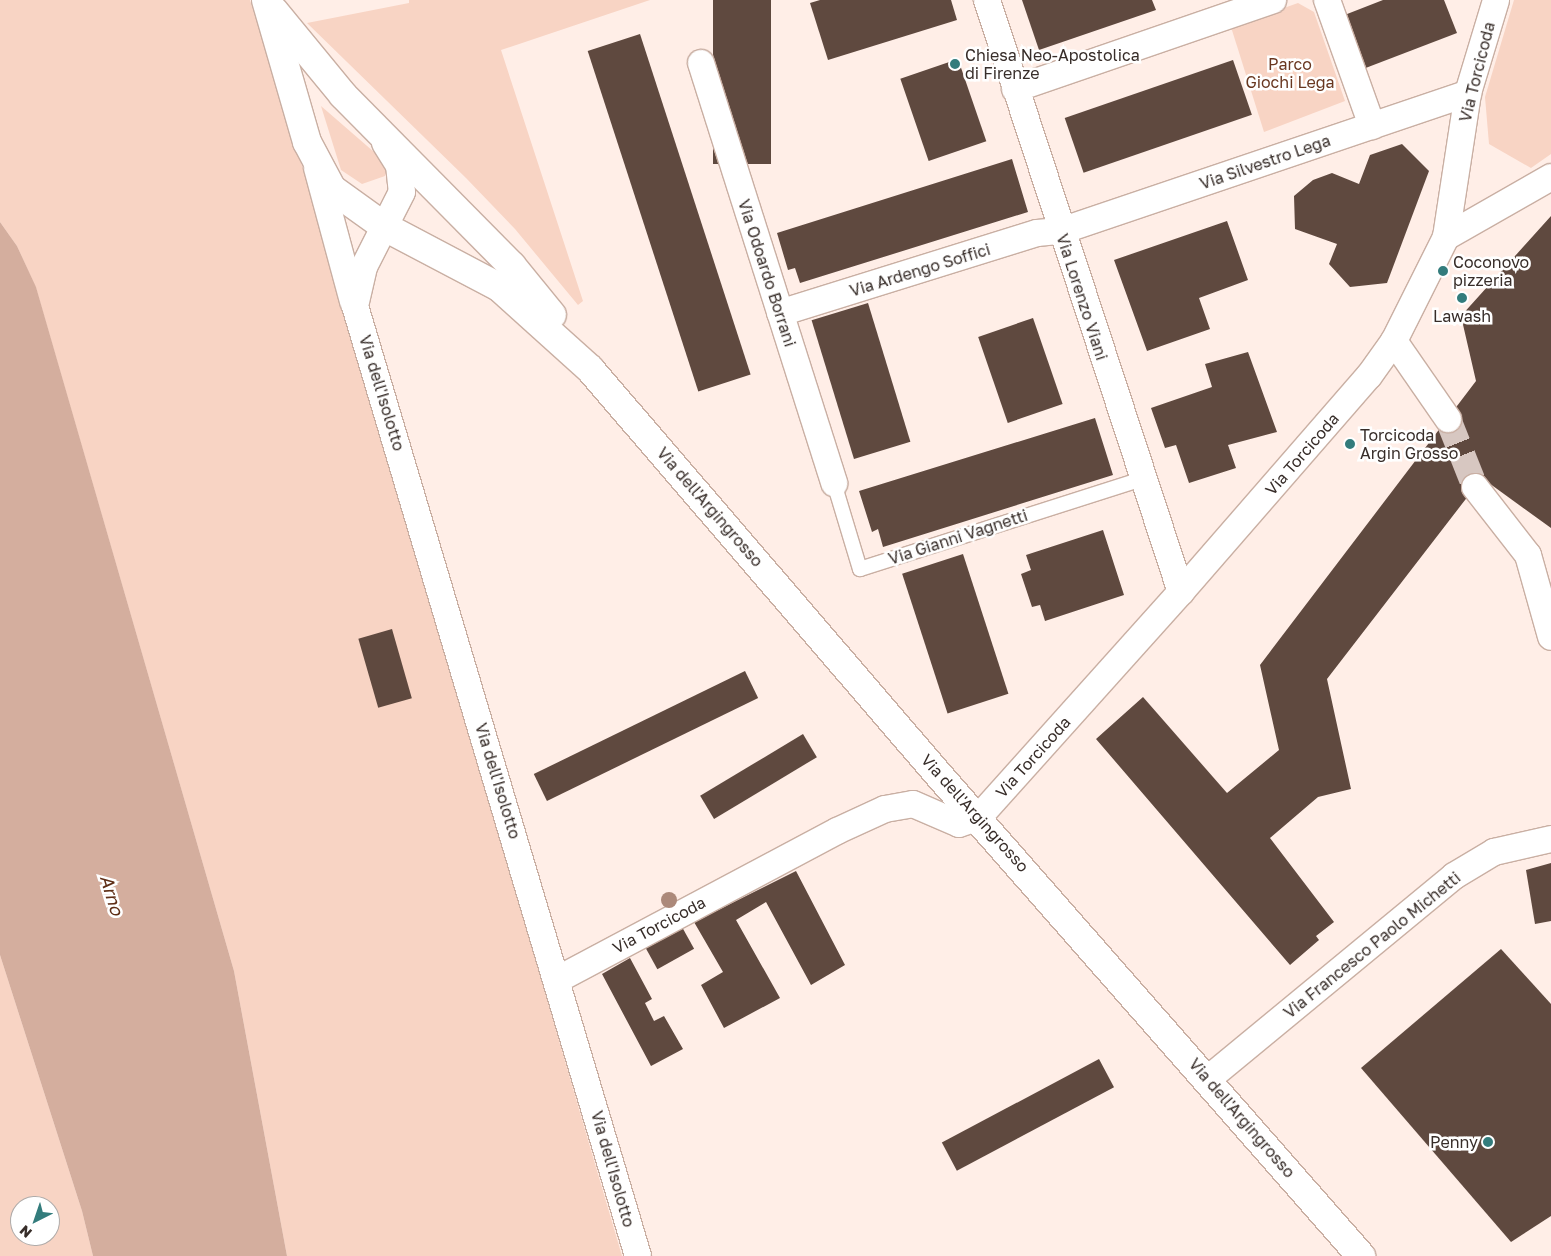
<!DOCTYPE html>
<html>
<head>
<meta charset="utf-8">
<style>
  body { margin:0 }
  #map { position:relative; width:1551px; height:1256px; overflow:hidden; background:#ffeee7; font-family:"Golos Text",sans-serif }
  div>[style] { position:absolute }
  .green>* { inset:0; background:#f8d4c4 }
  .water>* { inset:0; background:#d4ae9e }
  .building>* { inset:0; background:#5f493f; transform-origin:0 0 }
  .minor-tunnel>* { height:26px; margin-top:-13px; transform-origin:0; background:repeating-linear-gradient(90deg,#d7c7c1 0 26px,transparent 0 39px) }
  .roads { filter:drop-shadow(1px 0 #c9afa3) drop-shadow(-1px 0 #c9afa3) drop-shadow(0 1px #c9afa3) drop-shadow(0 -1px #c9afa3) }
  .service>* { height:14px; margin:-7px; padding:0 7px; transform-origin:7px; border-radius:7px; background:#fff }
  .minor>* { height:26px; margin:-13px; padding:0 13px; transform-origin:13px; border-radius:13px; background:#fff }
  .tertiary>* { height:28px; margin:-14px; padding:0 14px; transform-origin:14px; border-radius:14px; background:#fff }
  .trees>* { width:16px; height:16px; margin:-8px; border-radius:50%; background:#ac897a }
  .dots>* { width:14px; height:14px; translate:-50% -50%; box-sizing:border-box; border:2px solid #fff; border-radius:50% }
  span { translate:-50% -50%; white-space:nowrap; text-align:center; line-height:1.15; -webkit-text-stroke:5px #fff; paint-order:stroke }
  .poi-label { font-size:16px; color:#372d29 }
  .left { translate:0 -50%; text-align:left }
  .right { translate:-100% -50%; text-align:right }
  .park-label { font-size:16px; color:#693720 }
  .street-label { font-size:16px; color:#372d29 }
  .water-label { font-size:18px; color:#5e2d15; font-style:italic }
  .north { position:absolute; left:10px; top:1196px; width:50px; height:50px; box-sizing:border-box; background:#fff; border:1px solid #afaba9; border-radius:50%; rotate:221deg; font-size:14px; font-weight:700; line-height:20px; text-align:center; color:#372d29 }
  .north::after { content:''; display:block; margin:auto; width:18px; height:22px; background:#337c7c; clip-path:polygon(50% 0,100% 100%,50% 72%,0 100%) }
</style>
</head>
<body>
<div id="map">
  <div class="green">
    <div style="clip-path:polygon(0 0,250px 0,314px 204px,622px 1256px,287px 1256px,234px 971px,36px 288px,17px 246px,0 222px)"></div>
    <div style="clip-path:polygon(409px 0,650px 0,501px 50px,583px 301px,578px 305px,515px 229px,466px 178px,307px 23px,409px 3px)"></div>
    <div style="clip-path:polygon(1514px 0,1551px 0,1551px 154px,1531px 168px,1489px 144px,1485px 97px)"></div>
    <div style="clip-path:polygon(1298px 3px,1314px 12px,1345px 101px,1264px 132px,1231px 27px)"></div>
    <div style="clip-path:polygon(321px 106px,389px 165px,385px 176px,362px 184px,341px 170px)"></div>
    <div style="clip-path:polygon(evenodd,0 955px,82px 1211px,93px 1256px,0 1256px,0 955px,20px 1206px,50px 1206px,50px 1236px,20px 1236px,20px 1206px)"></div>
  </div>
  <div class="water">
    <div style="clip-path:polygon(0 222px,17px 246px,36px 287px,234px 971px,287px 1256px,93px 1256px,82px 1211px,0 955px)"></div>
  </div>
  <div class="building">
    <div style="left:713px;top:0;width:58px;height:164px"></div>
    <div style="clip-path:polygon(820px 0,951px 0,957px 20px,828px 60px,810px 3px)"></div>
    <div style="clip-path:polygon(1022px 0,1152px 0,1156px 10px,1039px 50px)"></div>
    <div style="clip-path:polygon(1383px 0,1444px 0,1457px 33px,1363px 69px,1342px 16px)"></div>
    <div style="left:640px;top:34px;width:358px;height:55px;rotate:72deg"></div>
    <div style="left:958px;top:59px;width:87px;height:61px;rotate:71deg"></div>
    <div style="left:1233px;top:60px;width:58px;height:178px;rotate:71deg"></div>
    <div style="clip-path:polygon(1402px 144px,1429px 171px,1387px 283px,1350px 287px,1329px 264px,1337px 244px,1295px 229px,1294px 196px,1313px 180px,1332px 173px,1359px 184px,1370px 155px)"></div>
    <div style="clip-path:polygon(1012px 159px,1028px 212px,800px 283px,795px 268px,788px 270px,777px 233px)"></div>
    <div style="clip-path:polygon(1551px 216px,1551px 528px,1482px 478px,1327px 679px,1351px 789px,1318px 797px,1270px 838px,1334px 922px,1316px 936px,1319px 940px,1290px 965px,1096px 739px,1143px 697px,1227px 793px,1279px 750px,1260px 665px,1476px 381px,1461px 316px)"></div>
    <div style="clip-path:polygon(1227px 221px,1248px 280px,1199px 298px,1210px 329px,1147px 351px,1114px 260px)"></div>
    <div style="left:868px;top:303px;width:145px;height:59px;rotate:73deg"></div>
    <div style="left:1033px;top:318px;width:91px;height:58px;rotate:71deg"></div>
    <div style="clip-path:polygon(1248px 352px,1277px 432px,1228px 445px,1236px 468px,1189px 483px,1176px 445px,1165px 448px,1151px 408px,1212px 387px,1205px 364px)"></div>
    <div style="clip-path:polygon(1095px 418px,1113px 475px,883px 547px,878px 529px,872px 532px,859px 491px)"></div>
    <div style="clip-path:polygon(1103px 530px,1124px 595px,1045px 621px,1040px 605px,1032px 607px,1021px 574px,1031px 570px,1026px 555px)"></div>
    <div style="left:963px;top:554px;width:147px;height:64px;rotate:72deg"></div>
    <div style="left:392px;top:629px;width:72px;height:35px;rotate:74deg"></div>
    <div style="left:745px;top:671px;width:30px;height:235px;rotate:64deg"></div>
    <div style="left:803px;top:734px;width:27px;height:120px;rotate:59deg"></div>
    <div style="clip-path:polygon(1551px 863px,1551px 921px,1535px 924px,1526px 870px)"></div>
    <div style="clip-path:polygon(796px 871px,845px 965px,811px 985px,766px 902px,736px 920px,780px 998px,724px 1028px,701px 985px,723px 972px,694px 922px)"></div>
    <div style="left:682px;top:927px;width:25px;height:42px;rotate:61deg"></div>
    <div style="clip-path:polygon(1501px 949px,1551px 1004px,1551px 1216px,1511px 1242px,1361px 1068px)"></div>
    <div style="clip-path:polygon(630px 958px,652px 999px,645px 1003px,654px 1021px,664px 1016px,683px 1049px,651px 1066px,602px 974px)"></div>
    <div style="left:1099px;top:1059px;width:32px;height:178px;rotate:62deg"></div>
  </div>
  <div class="minor-tunnel">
    <div style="left:1448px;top:419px;width:73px;rotate:68.3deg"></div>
  </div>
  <div class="roads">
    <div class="service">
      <div style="left:834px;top:483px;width:90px;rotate:73.2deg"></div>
      <div style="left:860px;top:569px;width:296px;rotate:-17.7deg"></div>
    </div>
    <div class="minor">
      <div style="left:987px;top:0;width:623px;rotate:71.86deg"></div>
      <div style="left:1327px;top:0;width:134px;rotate:70.3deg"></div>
      <div style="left:701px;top:63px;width:441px;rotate:72.4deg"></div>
      <div style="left:1015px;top:89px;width:273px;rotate:-19deg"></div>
      <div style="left:385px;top:143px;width:26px;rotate:58deg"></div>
      <div style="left:399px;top:165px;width:27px;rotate:84deg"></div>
      <div style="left:402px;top:192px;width:84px;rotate:116.9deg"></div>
      <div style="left:364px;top:267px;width:40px;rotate:103deg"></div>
      <div style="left:355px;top:306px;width:991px;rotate:73.41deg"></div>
      <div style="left:317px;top:168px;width:138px;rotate:74.9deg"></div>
      <div style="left:1446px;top:237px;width:121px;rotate:-29.7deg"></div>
      <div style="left:780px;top:313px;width:269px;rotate:-17.3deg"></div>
      <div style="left:1037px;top:233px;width:24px;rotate:-5deg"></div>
      <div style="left:1061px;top:231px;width:430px;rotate:-18.7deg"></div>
      <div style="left:1394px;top:341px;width:95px;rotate:55.3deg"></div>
      <div style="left:1475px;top:487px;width:86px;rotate:52.1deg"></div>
      <div style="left:1528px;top:555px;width:85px;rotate:74.3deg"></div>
      <div style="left:557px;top:980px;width:317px;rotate:-28deg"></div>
      <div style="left:837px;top:831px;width:53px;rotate:-24.6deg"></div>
      <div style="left:885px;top:809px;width:28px;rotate:-10deg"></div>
      <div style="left:913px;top:804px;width:50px;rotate:23.5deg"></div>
      <div style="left:959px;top:824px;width:21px;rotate:-19deg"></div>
      <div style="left:979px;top:817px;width:302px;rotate:-48.1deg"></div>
      <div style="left:1181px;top:592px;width:286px;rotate:-49deg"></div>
      <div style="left:1369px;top:376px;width:43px;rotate:-54.5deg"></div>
      <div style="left:1394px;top:341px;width:116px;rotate:-63.4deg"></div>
      <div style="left:1446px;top:237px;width:146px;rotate:-81.3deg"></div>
      <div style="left:1468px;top:93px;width:97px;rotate:-73.2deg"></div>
      <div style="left:1208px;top:1079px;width:319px;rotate:-39.5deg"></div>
      <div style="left:1454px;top:876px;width:47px;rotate:-31deg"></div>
      <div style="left:1494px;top:852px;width:58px;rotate:-12.8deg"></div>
    </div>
    <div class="tertiary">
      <div style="left:266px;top:0;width:148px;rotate:73.9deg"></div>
      <div style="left:307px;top:142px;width:53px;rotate:62deg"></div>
      <div style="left:332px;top:189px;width:65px;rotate:35.6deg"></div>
      <div style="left:385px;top:227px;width:129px;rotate:27.8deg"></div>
      <div style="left:499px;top:287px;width:122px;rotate:42deg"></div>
      <div style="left:590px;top:369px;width:533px;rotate:49.34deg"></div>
      <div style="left:937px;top:773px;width:643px;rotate:48.72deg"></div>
      <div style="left:274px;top:11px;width:109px;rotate:50.6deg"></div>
      <div style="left:343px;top:95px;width:240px;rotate:45.3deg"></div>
      <div style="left:512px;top:266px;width:63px;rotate:50.8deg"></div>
    </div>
  </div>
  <div class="trees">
    <div style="left:669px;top:900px"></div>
  </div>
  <div class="dots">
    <div style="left:955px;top:64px;background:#337c7c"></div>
    <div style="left:1443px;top:271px;background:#337c7c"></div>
    <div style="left:1462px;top:298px;background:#337c7c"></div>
    <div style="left:1350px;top:444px;background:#337c7c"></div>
    <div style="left:1488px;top:1142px;background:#337c7c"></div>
  </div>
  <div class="poi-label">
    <span class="left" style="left:965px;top:64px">Chiesa Neo-Apostolica<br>di Firenze</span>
    <span class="left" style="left:1453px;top:271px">Coconovo<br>pizzeria</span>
    <span style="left:1462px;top:316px">Lawash</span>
    <span class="left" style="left:1360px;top:444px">Torcicoda<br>Argin Grosso</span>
    <span class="right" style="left:1478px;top:1142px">Penny</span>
  </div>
  <div class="park-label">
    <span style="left:1290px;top:73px">Parco<br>Giochi Lega</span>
  </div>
  <div class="street-label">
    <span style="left:1477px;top:72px;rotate:-76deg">Via Torcicoda</span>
    <span style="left:1265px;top:162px;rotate:-19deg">Via Silvestro Lega</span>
    <span style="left:920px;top:270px;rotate:-17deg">Via Ardengo Soffici</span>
    <span style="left:767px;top:273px;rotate:72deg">Via Odoardo Borrani</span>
    <span style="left:1082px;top:297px;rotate:72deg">Via Lorenzo Viani</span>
    <span style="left:382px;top:393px;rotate:73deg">Via dell'Isolotto</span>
    <span style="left:1302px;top:454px;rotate:-49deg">Via Torcicoda</span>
    <span style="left:710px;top:507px;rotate:49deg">Via dell'Argingrosso</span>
    <span style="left:958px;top:537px;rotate:-18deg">Via Gianni Vagnetti</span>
    <span style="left:1033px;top:757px;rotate:-48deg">Via Torcicoda</span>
    <span style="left:498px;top:781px;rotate:73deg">Via dell'Isolotto</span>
    <span style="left:975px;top:813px;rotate:48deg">Via dell'Argingrosso</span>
    <span style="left:659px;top:925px;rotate:-28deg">Via Torcicoda</span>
    <span style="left:1372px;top:945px;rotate:-39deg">Via Francesco Paolo Michetti</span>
    <span style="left:1242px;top:1118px;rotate:49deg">Via dell'Argingrosso</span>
    <span style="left:613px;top:1169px;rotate:74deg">Via dell'Isolotto</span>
  </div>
  <div class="water-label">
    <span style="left:112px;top:895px;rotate:73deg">Arno</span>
  </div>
  <div class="north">N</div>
</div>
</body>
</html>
